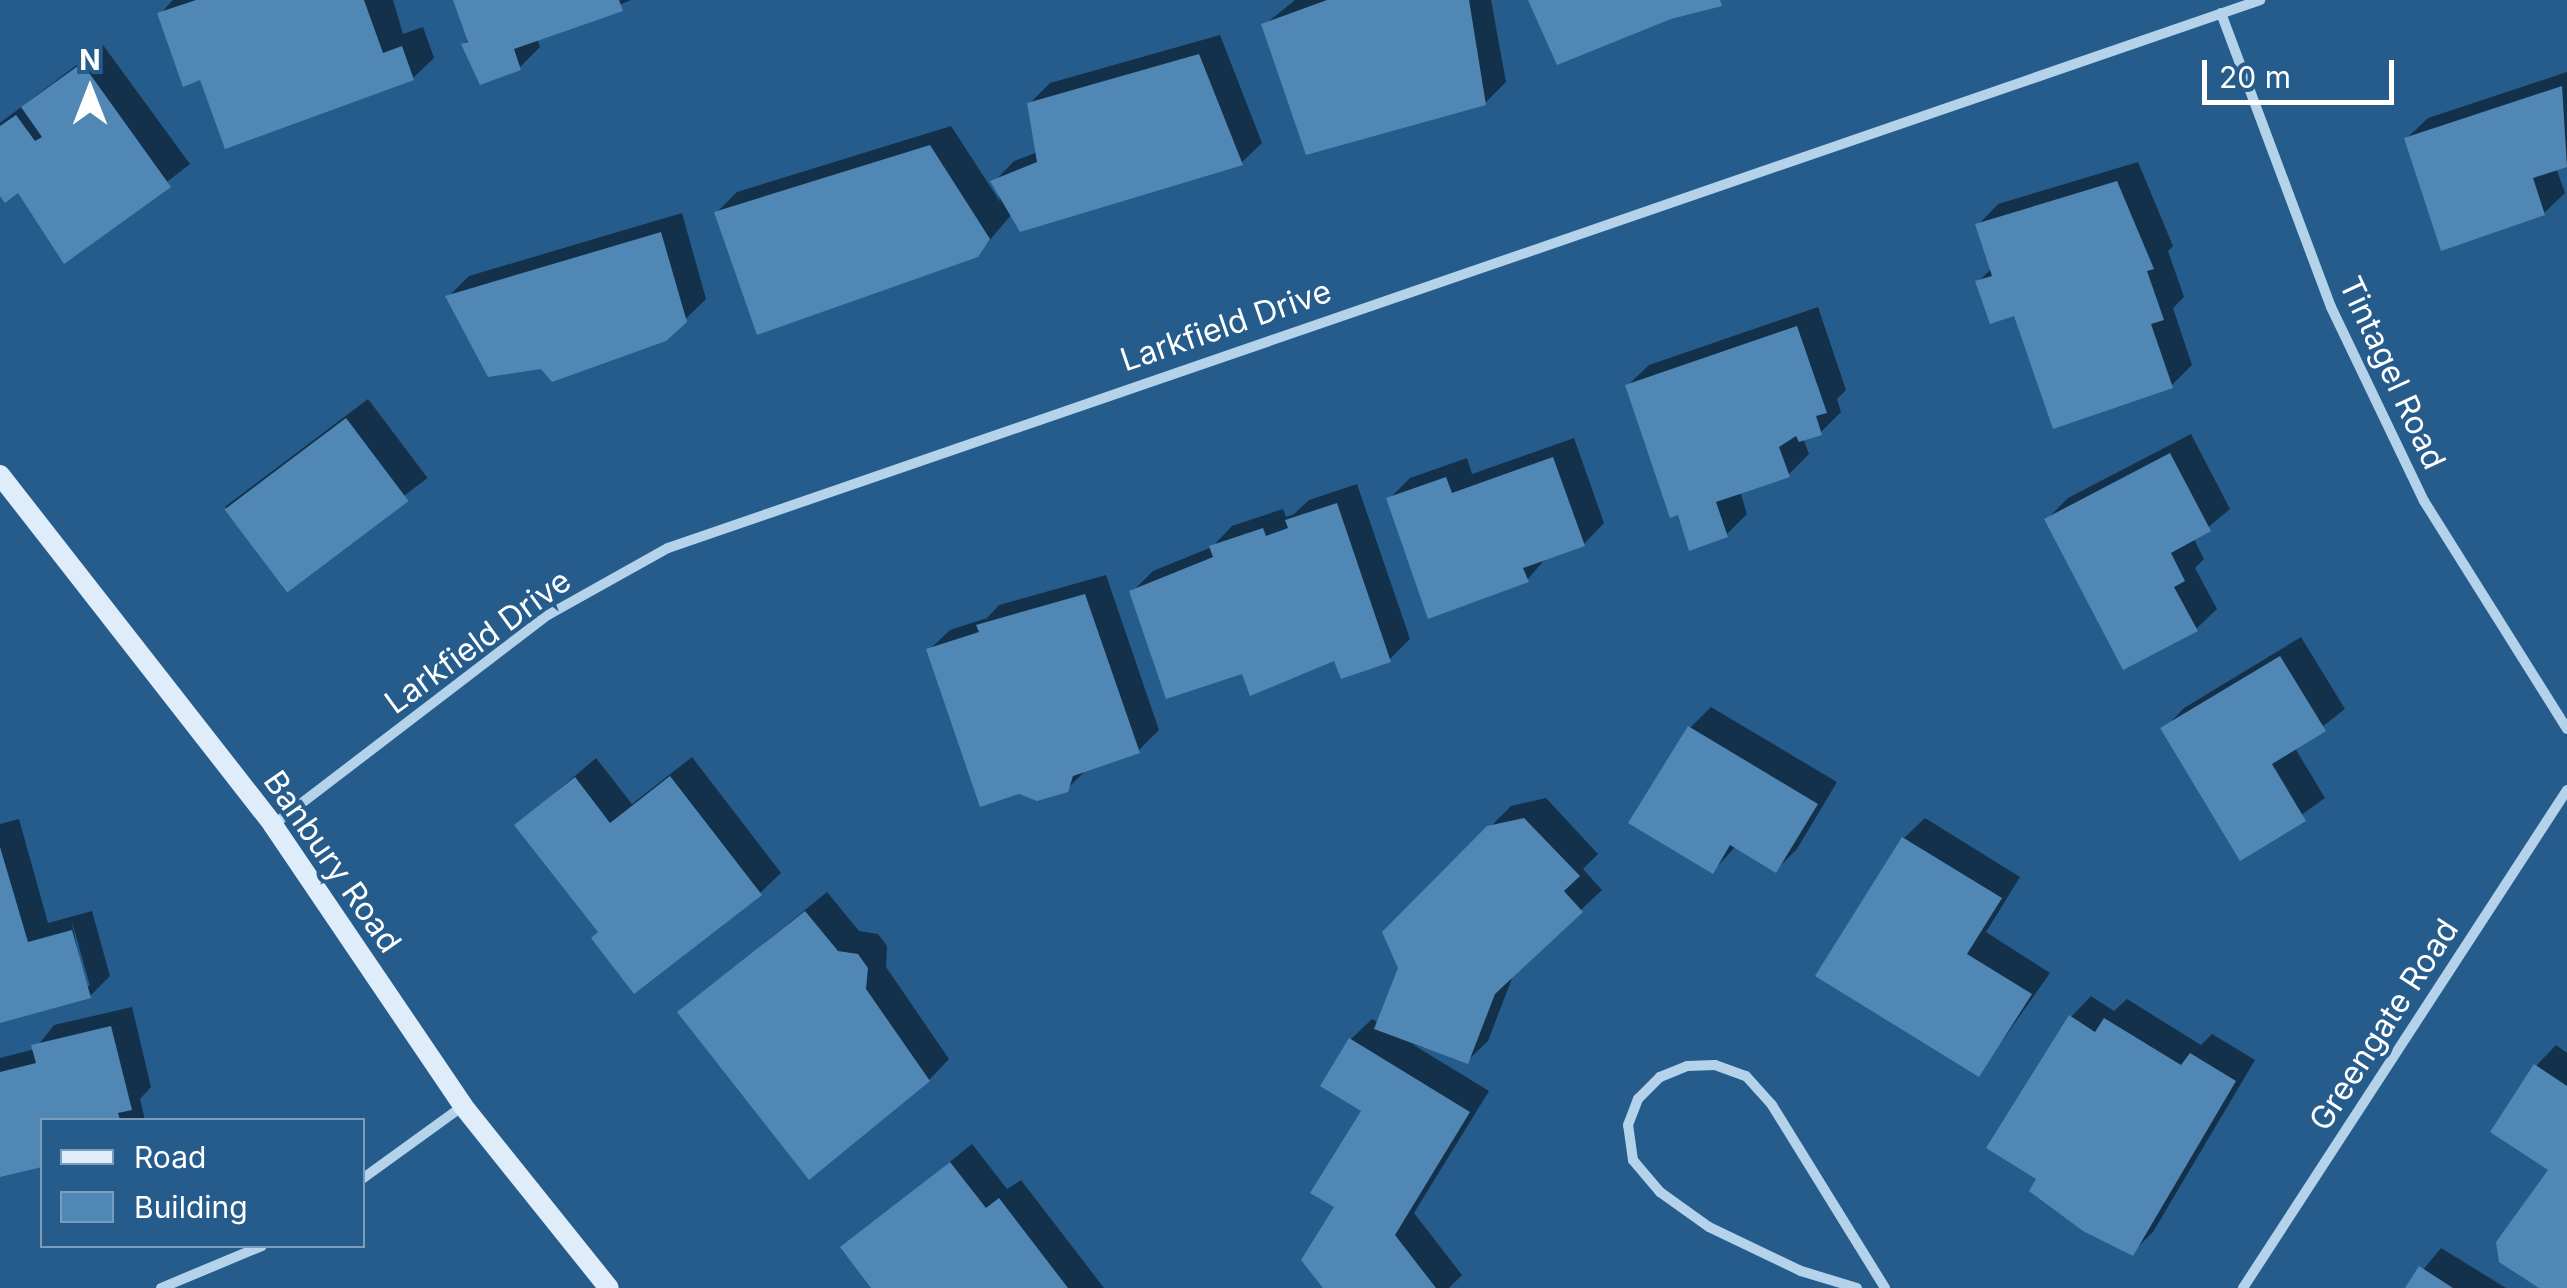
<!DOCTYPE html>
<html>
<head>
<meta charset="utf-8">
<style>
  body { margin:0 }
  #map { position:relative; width:2567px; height:1288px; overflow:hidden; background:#255c8c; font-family:Inter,sans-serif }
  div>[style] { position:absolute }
  .shadow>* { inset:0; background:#0007; transform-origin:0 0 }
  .building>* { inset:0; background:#5187b5; transform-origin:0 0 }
  .street>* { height:10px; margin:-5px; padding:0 5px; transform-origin:5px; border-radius:5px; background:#b4d2ea }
  .secondary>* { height:20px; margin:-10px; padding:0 10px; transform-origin:10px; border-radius:10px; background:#dfecf9 }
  span { translate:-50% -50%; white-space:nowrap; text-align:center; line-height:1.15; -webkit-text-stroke:8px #255c8c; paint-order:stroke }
  .street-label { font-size:32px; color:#fff }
  .legend { position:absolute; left:40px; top:1118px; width:325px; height:130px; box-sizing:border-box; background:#255c8c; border:2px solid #7c9dba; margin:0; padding:12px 18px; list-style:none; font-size:30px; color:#fff }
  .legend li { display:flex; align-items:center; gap:20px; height:50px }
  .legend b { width:50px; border:2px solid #7c9dba }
  .north { position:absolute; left:40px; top:40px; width:100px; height:100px; -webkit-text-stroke:8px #255c8c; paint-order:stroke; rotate:0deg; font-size:28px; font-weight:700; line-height:40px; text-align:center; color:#fff }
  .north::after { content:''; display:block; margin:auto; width:35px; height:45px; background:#fff; clip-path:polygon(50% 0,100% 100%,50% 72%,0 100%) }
  .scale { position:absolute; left:2202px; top:60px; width:192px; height:45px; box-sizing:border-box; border:5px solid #fff; border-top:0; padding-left:12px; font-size:30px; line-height:35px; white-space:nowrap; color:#fff; -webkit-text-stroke:8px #255c8c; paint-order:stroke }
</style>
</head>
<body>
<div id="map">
  <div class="shadow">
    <div style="clip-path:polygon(173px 0,393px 0,403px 34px,423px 27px,434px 58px,413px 78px,201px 77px,160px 14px)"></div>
    <div style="clip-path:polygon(455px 0,631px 0,537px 39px,540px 47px,519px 68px,480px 82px,463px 45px,469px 39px)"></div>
    <div style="clip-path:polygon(1295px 0,1491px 0,1506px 82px,1485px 103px,1264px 25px)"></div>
    <div style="clip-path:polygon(1220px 35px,1262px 143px,1241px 163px,1012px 214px,977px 255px,716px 213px,737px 192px,951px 126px,1001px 203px,994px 182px,1014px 161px,1038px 152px,1029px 104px,1050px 83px)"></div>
    <div style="clip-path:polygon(103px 45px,190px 164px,65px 261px,18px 190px,0 192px,0 123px)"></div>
    <div style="clip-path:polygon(2567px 72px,2567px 164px,2556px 168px,2565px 193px,2544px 213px,2407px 138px,2428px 118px)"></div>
    <div style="clip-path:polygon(2138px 162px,2173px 246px,2168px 251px,2184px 297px,2173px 308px,2192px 365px,2171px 386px,2016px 313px,1978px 282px,1992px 268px,1978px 225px,1998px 204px)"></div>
    <div style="clip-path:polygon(682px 213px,706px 299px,665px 339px,542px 366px,448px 297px,469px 276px)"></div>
    <div style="clip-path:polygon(1818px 307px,1846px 390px,1837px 399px,1841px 412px,1821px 432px,1803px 438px,1809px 454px,1788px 475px,1740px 491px,1747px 514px,1726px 535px,1679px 512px,1628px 385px,1649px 365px)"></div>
    <div style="left:368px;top:399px;width:99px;height:179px;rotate:53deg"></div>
    <div style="clip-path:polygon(2191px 434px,2230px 509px,2194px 539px,2204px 559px,2195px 568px,2217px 609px,2196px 629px,2047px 519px,2068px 498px)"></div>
    <div style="clip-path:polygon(1574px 438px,1604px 523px,1584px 544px,1547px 557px,1527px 580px,1389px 499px,1410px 478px,1467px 458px,1472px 474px)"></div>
    <div style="clip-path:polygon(1357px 484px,1410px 639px,1389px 660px,1336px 658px,1243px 671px,1132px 592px,1153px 571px,1212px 547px,1232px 526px,1283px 509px,1286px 517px,1294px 514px,1309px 500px)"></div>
    <div style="clip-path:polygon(1106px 575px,1159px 730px,1139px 750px,1088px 768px,1066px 790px,929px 650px,950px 630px,987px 618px,999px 605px)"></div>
    <div style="clip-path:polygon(2301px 637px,2345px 709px,2295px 748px,2325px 798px,2241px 858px,2164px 729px,2184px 708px)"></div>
    <div style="clip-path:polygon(1711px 707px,1837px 782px,1797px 849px,1776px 870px,1736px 846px,1713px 871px,1690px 728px)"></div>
    <div style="clip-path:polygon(692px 757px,781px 873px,760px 893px,600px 932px,517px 825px,596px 758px,632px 804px)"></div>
    <div style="clip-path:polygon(1546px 798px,1598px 854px,1583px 869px,1602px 890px,1514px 973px,1488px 1041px,1467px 1061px,1412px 1044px,1489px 1091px,1414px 1213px,1462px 1275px,1449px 1288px,1326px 1288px,1337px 1206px,1364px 1110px,1351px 1039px,1372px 1019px,1379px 1023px,1400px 968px,1385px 933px,1511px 806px)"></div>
    <div style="clip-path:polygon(1925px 818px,2020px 877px,1986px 932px,2050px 973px,1979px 1074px,1818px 975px,1904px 838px)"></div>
    <div style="clip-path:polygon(evenodd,19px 819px,48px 923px,92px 911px,110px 976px,90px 996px,0 1021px,0 824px,19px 819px,71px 918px,90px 986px,85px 986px,71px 918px)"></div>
    <div style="clip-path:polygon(827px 892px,859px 931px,878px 934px,887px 946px,886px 967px,949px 1059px,929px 1080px,680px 1012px)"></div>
    <div style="clip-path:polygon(2091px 996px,2114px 1011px,2127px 999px,2201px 1045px,2212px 1034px,2255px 1060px,2153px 1232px,2132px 1253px,2040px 1178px,2071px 1017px)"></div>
    <div style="clip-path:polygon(132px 1007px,151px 1087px,140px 1099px,145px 1120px,42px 1120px,42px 1164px,0 1174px,0 1058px,35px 1049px,54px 1025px)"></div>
    <div style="clip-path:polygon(2556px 1045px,2567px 1053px,2567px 1288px,2544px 1288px,2552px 1169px,2536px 1066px)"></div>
    <div style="clip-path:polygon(972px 1144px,1007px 1189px,1021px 1180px,1104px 1288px,872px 1288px,843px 1248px)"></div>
    <div style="clip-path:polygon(2441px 1248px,2506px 1288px,2408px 1288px)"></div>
  </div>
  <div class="building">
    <div style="clip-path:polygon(196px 0,364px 0,383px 53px,402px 46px,414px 80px,225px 149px,200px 80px,183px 87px,157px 13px)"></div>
    <div style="clip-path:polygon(453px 0,619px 0,623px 11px,514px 49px,521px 70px,480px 85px,461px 44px,468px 42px)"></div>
    <div style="clip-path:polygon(1327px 0,1469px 0,1486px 105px,1306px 155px,1261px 24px)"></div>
    <div style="clip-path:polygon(1528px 0,1720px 0,1722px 6px,1671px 19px,1557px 65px)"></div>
    <div style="clip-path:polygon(1199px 54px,1243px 165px,1020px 232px,990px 181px,1037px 162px,1027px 103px)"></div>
    <div style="clip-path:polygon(82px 63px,171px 187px,64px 264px,18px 193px,5px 203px,0 196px,0 126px,16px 115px,35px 141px,42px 137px,21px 107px)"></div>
    <div style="clip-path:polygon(2562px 86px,2567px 167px,2533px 178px,2545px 215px,2441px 251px,2404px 138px)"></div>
    <div style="clip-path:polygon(930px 145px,990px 239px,978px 257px,757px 335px,714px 212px)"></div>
    <div style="clip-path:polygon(2117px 181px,2154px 269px,2147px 271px,2164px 320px,2151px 324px,2173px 388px,2053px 429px,2014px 316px,1990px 324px,1975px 281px,1992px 276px,1975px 224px)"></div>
    <div style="clip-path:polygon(661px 232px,687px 322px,666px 341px,552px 382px,541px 369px,488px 377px,445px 296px)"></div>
    <div style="clip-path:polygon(1797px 326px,1827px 413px,1816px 416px,1822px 435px,1799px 442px,1796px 436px,1779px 447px,1790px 477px,1716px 502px,1728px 537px,1689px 551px,1678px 515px,1670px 518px,1625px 385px)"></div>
    <div style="left:346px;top:418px;width:104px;height:152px;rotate:53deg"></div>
    <div style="clip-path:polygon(2170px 453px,2211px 531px,2171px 553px,2185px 581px,2174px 587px,2198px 631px,2123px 670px,2044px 519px)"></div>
    <div style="clip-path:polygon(1553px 457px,1585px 546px,1523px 568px,1529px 582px,1428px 619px,1386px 498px,1446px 477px,1452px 493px)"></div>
    <div style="clip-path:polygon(1337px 503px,1391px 662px,1341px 679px,1334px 661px,1250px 696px,1242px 674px,1166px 699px,1129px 591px,1213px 557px,1209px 546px,1263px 528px,1266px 536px,1288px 528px,1285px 520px)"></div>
    <div style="clip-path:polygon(1085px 594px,1140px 753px,1073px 776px,1068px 792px,1037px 801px,1019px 794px,980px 807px,926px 649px,979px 632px,976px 625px)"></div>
    <div style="clip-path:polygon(2280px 656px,2326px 731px,2272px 764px,2306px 821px,2240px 861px,2160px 728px)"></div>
    <div style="clip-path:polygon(1688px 726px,1818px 804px,1776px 873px,1730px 845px,1713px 874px,1628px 823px)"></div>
    <div style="clip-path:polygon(670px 776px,762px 895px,634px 994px,591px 938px,598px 932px,514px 825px,575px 777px,610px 823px)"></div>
    <div style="clip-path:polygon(1524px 818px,1580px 876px,1564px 891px,1583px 912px,1495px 994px,1468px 1064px,1374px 1029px,1398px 968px,1382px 932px,1487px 826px)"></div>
    <div style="clip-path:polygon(1902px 837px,2002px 898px,1967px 954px,2032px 994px,1979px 1077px,1815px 976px)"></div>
    <div style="clip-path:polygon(0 847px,28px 942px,72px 930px,91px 998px,0 1023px)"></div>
    <div style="clip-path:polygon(805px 911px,838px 951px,858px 954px,868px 968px,866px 989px,930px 1081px,809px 1180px,677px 1012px)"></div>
    <div style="clip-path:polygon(2069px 1015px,2095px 1032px,2104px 1018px,2181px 1065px,2190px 1053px,2236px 1081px,2133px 1256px,2083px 1231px,2029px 1191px,2036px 1179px,1986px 1148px)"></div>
    <div style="clip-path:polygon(111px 1026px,132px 1110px,118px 1113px,120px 1120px,42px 1120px,42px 1167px,0 1177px,0 1072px,36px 1063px,31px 1045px)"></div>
    <div style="clip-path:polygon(1349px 1038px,1470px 1112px,1395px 1235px,1436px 1288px,1323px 1288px,1301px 1260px,1334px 1207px,1310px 1193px,1361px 1111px,1320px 1086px)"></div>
    <div style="clip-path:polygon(2534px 1064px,2567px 1086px,2567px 1288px,2539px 1288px,2499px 1262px,2496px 1242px,2548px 1170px,2490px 1132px)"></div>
    <div style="clip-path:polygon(950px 1162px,986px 1208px,999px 1198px,1068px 1288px,871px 1288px,840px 1247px)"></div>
    <div style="clip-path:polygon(2419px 1266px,2453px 1288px,2405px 1288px)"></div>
  </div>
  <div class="street">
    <div style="left:2221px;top:13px;width:314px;rotate:69.5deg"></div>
    <div style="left:2331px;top:307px;width:215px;rotate:64.4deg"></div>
    <div style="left:2424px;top:501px;width:269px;rotate:57.9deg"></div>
    <div style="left:273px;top:825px;width:346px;rotate:-37.4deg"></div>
    <div style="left:548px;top:615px;width:137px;rotate:-29.2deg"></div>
    <div style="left:668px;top:548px;width:1684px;rotate:-18.99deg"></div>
    <div style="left:362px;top:1179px;width:125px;rotate:-35.9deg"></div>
    <div style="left:161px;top:1288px;width:109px;rotate:-22.6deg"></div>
    <div style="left:1857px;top:1288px;width:59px;rotate:-163.1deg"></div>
    <div style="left:1801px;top:1271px;width:102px;rotate:-154.4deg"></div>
    <div style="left:1709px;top:1227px;width:60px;rotate:-144.5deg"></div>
    <div style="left:1660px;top:1192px;width:42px;rotate:-130.2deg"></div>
    <div style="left:1633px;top:1160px;width:35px;rotate:-98deg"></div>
    <div style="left:1628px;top:1125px;width:28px;rotate:-69deg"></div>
    <div style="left:1638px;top:1099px;width:31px;rotate:-45deg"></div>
    <div style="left:1660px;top:1077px;width:29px;rotate:-22deg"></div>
    <div style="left:1687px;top:1066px;width:28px;rotate:-2deg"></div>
    <div style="left:1715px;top:1065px;width:33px;rotate:20deg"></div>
    <div style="left:1746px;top:1076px;width:39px;rotate:48deg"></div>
    <div style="left:1772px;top:1105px;width:215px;rotate:58.3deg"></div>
    <div style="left:2243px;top:1288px;width:594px;rotate:-56.95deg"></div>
  </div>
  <div class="secondary">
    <div style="left:0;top:475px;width:444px;rotate:52deg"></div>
    <div style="left:273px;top:825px;width:339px;rotate:55.9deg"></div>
    <div style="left:463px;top:1106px;width:233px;rotate:51.3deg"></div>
  </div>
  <div class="street-label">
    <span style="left:1226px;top:326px;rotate:-19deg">Larkfield Drive</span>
    <span style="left:2392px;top:373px;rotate:65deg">Tintagel Road</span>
    <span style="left:478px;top:642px;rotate:-36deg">Larkfield Drive</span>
    <span style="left:332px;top:862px;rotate:55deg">Banbury Road</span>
    <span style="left:2384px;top:1025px;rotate:-57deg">Greengate Road</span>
  </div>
  <ul class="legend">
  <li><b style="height:12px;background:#dfecf9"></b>Road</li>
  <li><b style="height:28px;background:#5187b5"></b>Building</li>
  </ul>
  <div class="north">N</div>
  <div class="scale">20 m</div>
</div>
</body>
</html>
